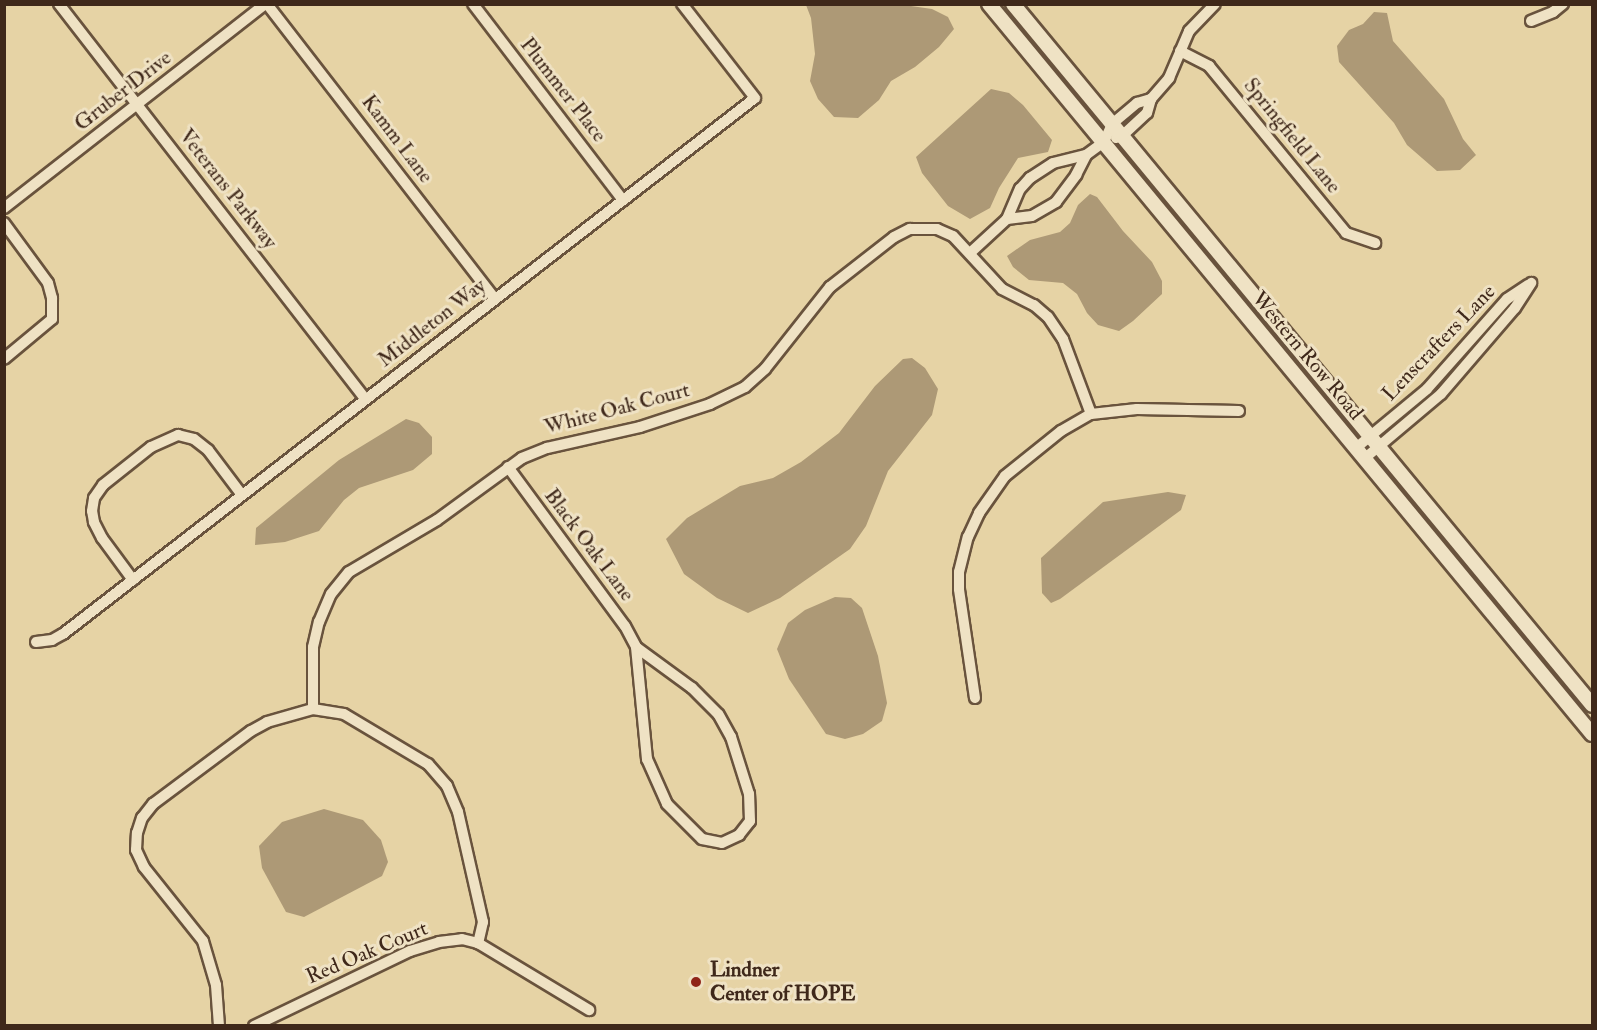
<!DOCTYPE html>
<html>
<head>
<meta charset="utf-8">
<style>
  body { margin:0 }
  #map { position:relative; width:1597px; height:1030px; overflow:hidden; background:#e6d3a5; font-family:"IM FELL Double Pica",serif }
  div>[style] { position:absolute }
  .water>* { inset:0; background:#ad9976 }
  .roads { filter:drop-shadow(2px 0 #69533d) drop-shadow(-2px 0 #69533d) drop-shadow(0 2px #69533d) drop-shadow(0 -2px #69533d) }
  .minor>* { height:10px; margin:-5px; padding:0 5px; transform-origin:5px; border-radius:5px; background:#efe2c4 }
  .tertiary>* { height:14px; margin:-7px; padding:0 7px; transform-origin:7px; border-radius:7px; background:#efe2c4 }
  .dots>* { width:16px; height:16px; translate:-50% -50%; box-sizing:border-box; border:3px solid #efe2c4; border-radius:50% }
  span { translate:-50% -50%; white-space:nowrap; text-align:center; line-height:1.15; -webkit-text-stroke:6px #efe2c4; paint-order:stroke }
  .street-label { font-size:21px; color:#3f281a }
  .poi-label { font-size:21px; color:#3f281a; font-weight:700 }
  .left { translate:0 -50%; text-align:left }
  .frame { position:absolute; inset:0; border:6px solid #3f281a; pointer-events:none }
</style>
</head>
<body>
<div id="map">
  <div class="water">
    <div style="clip-path:polygon(904px 5px,932px 9px,948px 17px,954px 29px,939px 47px,915px 67px,891px 81px,879px 100px,858px 118px,834px 117px,818px 99px,810px 81px,815px 54px,811px 18px,806px 5px)"></div>
    <div style="clip-path:polygon(1374px 12px,1387px 13px,1393px 41px,1444px 99px,1463px 139px,1476px 155px,1460px 170px,1437px 171px,1407px 145px,1394px 123px,1339px 62px,1337px 46px,1349px 30px,1363px 24px)"></div>
    <div style="clip-path:polygon(991px 89px,1009px 93px,1023px 105px,1052px 140px,1048px 152px,1018px 158px,999px 188px,990px 208px,970px 219px,948px 206px,922px 173px,916px 157px)"></div>
    <div style="clip-path:polygon(1090px 194px,1097px 197px,1123px 231px,1152px 262px,1162px 281px,1162px 294px,1133px 321px,1119px 331px,1098px 325px,1087px 313px,1077px 294px,1063px 283px,1029px 280px,1013px 267px,1007px 256px,1030px 240px,1060px 232px,1070px 223px,1078px 205px)"></div>
    <div style="clip-path:polygon(912px 358px,925px 368px,938px 389px,932px 415px,888px 471px,866px 526px,850px 549px,780px 598px,748px 613px,717px 598px,684px 574px,666px 539px,687px 518px,740px 486px,773px 478px,801px 462px,839px 433px,875px 386px,903px 359px)"></div>
    <div style="clip-path:polygon(406px 419px,419px 423px,432px 437px,432px 454px,413px 470px,359px 488px,344px 500px,319px 531px,285px 542px,255px 545px,256px 528px,339px 460px)"></div>
    <div style="clip-path:polygon(1168px 492px,1186px 495px,1181px 510px,1060px 599px,1051px 603px,1042px 593px,1041px 558px,1103px 502px)"></div>
    <div style="clip-path:polygon(835px 597px,851px 598px,862px 608px,878px 656px,887px 703px,882px 721px,863px 734px,845px 739px,826px 734px,789px 679px,777px 649px,788px 623px,805px 610px)"></div>
    <div style="clip-path:polygon(324px 809px,363px 820px,381px 840px,388px 862px,382px 876px,304px 917px,286px 912px,262px 868px,259px 846px,282px 822px)"></div>
  </div>
  <div class="roads">
    <div class="minor">
      <div style="left:59px;top:4px;width:500px;rotate:52.2deg"></div>
      <div style="left:267px;top:4px;width:373px;rotate:52.3deg"></div>
      <div style="left:473px;top:4px;width:247px;rotate:52.6deg"></div>
      <div style="left:1531px;top:21px;width:24px;rotate:-22deg"></div>
      <div style="left:1553px;top:12px;width:13px;rotate:-39deg"></div>
      <div style="left:1180px;top:51px;width:33px;rotate:27deg"></div>
      <div style="left:1209px;top:66px;width:216px;rotate:50.6deg"></div>
      <div style="left:1346px;top:233px;width:31px;rotate:19deg"></div>
      <div style="left:1116px;top:138px;width:6px;rotate:-18deg"></div>
      <div style="left:1122px;top:136px;width:34px;rotate:-43deg"></div>
      <div style="left:1147px;top:113px;width:15px;rotate:-74deg"></div>
      <div style="left:1151px;top:99px;width:28px;rotate:-49deg"></div>
      <div style="left:1169px;top:78px;width:51px;rotate:-66.9deg"></div>
      <div style="left:1189px;top:31px;width:37px;rotate:-46deg"></div>
      <div style="left:4px;top:208px;width:331px;rotate:-38deg"></div>
      <div style="left:1007px;top:219px;width:25px;rotate:-7deg"></div>
      <div style="left:1032px;top:216px;width:28px;rotate:-30deg"></div>
      <div style="left:1056px;top:202px;width:34px;rotate:-53deg"></div>
      <div style="left:1076px;top:175px;width:22px;rotate:-63deg"></div>
      <div style="left:4px;top:223px;width:74px;rotate:53.7deg"></div>
      <div style="left:48px;top:283px;width:16px;rotate:75deg"></div>
      <div style="left:52px;top:298px;width:21px;rotate:90deg"></div>
      <div style="left:52px;top:319px;width:62px;rotate:140.2deg"></div>
      <div style="left:970px;top:253px;width:50px;rotate:-42.6deg"></div>
      <div style="left:1007px;top:219px;width:33px;rotate:-67deg"></div>
      <div style="left:1020px;top:189px;width:15px;rotate:-48deg"></div>
      <div style="left:1030px;top:178px;width:27px;rotate:-33deg"></div>
      <div style="left:1053px;top:163px;width:34px;rotate:-14deg"></div>
      <div style="left:1086px;top:155px;width:22px;rotate:-36deg"></div>
      <div style="left:1104px;top:142px;width:20px;rotate:-66deg"></div>
      <div style="left:1112px;top:124px;width:33px;rotate:-40deg"></div>
      <div style="left:1137px;top:103px;width:15px;rotate:-16deg"></div>
      <div style="left:1356px;top:448px;width:92px;rotate:-39.7deg"></div>
      <div style="left:1427px;top:389px;width:120px;rotate:-48.4deg"></div>
      <div style="left:1507px;top:299px;width:25px;rotate:-34deg"></div>
      <div style="left:1365px;top:458px;width:99px;rotate:-40.1deg"></div>
      <div style="left:1441px;top:394px;width:113px;rotate:-49.3deg"></div>
      <div style="left:1515px;top:308px;width:30px;rotate:-57deg"></div>
      <div style="left:508px;top:467px;width:197px;rotate:53.7deg"></div>
      <div style="left:625px;top:626px;width:24px;rotate:62deg"></div>
      <div style="left:636px;top:647px;width:113px;rotate:84.4deg"></div>
      <div style="left:647px;top:759px;width:49px;rotate:66deg"></div>
      <div style="left:667px;top:804px;width:49px;rotate:45deg"></div>
      <div style="left:702px;top:839px;width:20px;rotate:11deg"></div>
      <div style="left:722px;top:843px;width:19px;rotate:-25deg"></div>
      <div style="left:739px;top:835px;width:18px;rotate:-52deg"></div>
      <div style="left:750px;top:821px;width:27px;rotate:-92deg"></div>
      <div style="left:749px;top:794px;width:60px;rotate:-107.5deg"></div>
      <div style="left:731px;top:737px;width:26px;rotate:-119deg"></div>
      <div style="left:718px;top:714px;width:37px;rotate:-135deg"></div>
      <div style="left:692px;top:688px;width:69px;rotate:-143.8deg"></div>
      <div style="left:133px;top:580px;width:52px;rotate:-126.4deg"></div>
      <div style="left:102px;top:538px;width:18px;rotate:-117deg"></div>
      <div style="left:94px;top:522px;width:11px;rotate:-100deg"></div>
      <div style="left:92px;top:511px;width:13px;rotate:-81deg"></div>
      <div style="left:94px;top:498px;width:16px;rotate:-55deg"></div>
      <div style="left:103px;top:485px;width:61px;rotate:-38.4deg"></div>
      <div style="left:151px;top:447px;width:30px;rotate:-24deg"></div>
      <div style="left:178px;top:435px;width:16px;rotate:14deg"></div>
      <div style="left:194px;top:439px;width:18px;rotate:38deg"></div>
      <div style="left:208px;top:450px;width:56px;rotate:52.9deg"></div>
      <div style="left:36px;top:642px;width:16px;rotate:-7deg"></div>
      <div style="left:52px;top:640px;width:13px;rotate:-29deg"></div>
      <div style="left:63px;top:634px;width:875px;rotate:-37.76deg"></div>
      <div style="left:755px;top:98px;width:119px;rotate:-127.8deg"></div>
      <div style="left:975px;top:698px;width:110px;rotate:-98.4deg"></div>
      <div style="left:959px;top:589px;width:17px;rotate:-90deg"></div>
      <div style="left:959px;top:572px;width:36px;rotate:-76deg"></div>
      <div style="left:968px;top:537px;width:26px;rotate:-65deg"></div>
      <div style="left:979px;top:513px;width:45px;rotate:-54.9deg"></div>
      <div style="left:1005px;top:476px;width:72px;rotate:-38.8deg"></div>
      <div style="left:1061px;top:431px;width:34px;rotate:-30deg"></div>
      <div style="left:1091px;top:414px;width:46px;rotate:-6.2deg"></div>
      <div style="left:1137px;top:409px;width:102px;rotate:1.1deg"></div>
      <div style="left:313px;top:709px;width:62px;rotate:-90deg"></div>
      <div style="left:313px;top:647px;width:26px;rotate:-77deg"></div>
      <div style="left:319px;top:622px;width:30px;rotate:-67deg"></div>
      <div style="left:331px;top:594px;width:28px;rotate:-51deg"></div>
      <div style="left:349px;top:572px;width:102px;rotate:-30.6deg"></div>
      <div style="left:437px;top:520px;width:105px;rotate:-36.1deg"></div>
      <div style="left:522px;top:458px;width:27px;rotate:-22deg"></div>
      <div style="left:547px;top:448px;width:95px;rotate:-12.7deg"></div>
      <div style="left:640px;top:427px;width:74px;rotate:-18.2deg"></div>
      <div style="left:710px;top:404px;width:39px;rotate:-26deg"></div>
      <div style="left:745px;top:387px;width:27px;rotate:-42deg"></div>
      <div style="left:765px;top:369px;width:105px;rotate:-51.6deg"></div>
      <div style="left:830px;top:287px;width:81px;rotate:-38deg"></div>
      <div style="left:894px;top:237px;width:18px;rotate:-27deg"></div>
      <div style="left:910px;top:229px;width:27px"></div>
      <div style="left:937px;top:229px;width:17px;rotate:24deg"></div>
      <div style="left:953px;top:236px;width:72px;rotate:47.2deg"></div>
      <div style="left:1002px;top:289px;width:36px;rotate:27deg"></div>
      <div style="left:1034px;top:305px;width:18px;rotate:41deg"></div>
      <div style="left:1048px;top:317px;width:27px;rotate:56deg"></div>
      <div style="left:1063px;top:339px;width:80px;rotate:69.5deg"></div>
      <div style="left:219px;top:1026px;width:41px;rotate:-94.2deg"></div>
      <div style="left:216px;top:985px;width:46px;rotate:-106.5deg"></div>
      <div style="left:203px;top:941px;width:95px;rotate:-128.6deg"></div>
      <div style="left:144px;top:867px;width:19px;rotate:-115deg"></div>
      <div style="left:136px;top:850px;width:17px;rotate:-87deg"></div>
      <div style="left:137px;top:833px;width:16px;rotate:-72deg"></div>
      <div style="left:142px;top:818px;width:18px;rotate:-52deg"></div>
      <div style="left:153px;top:804px;width:122px;rotate:-36.7deg"></div>
      <div style="left:251px;top:731px;width:18px;rotate:-29deg"></div>
      <div style="left:267px;top:722px;width:48px;rotate:-15.8deg"></div>
      <div style="left:313px;top:709px;width:31px;rotate:9deg"></div>
      <div style="left:344px;top:714px;width:98px;rotate:30.8deg"></div>
      <div style="left:428px;top:764px;width:29px;rotate:49deg"></div>
      <div style="left:447px;top:786px;width:28px;rotate:67deg"></div>
      <div style="left:458px;top:812px;width:113px;rotate:77.2deg"></div>
      <div style="left:483px;top:922px;width:22px;rotate:103deg"></div>
      <div style="left:254px;top:1026px;width:173px;rotate:-25.7deg"></div>
      <div style="left:410px;top:951px;width:30px;rotate:-17deg"></div>
      <div style="left:439px;top:942px;width:23px;rotate:-7deg"></div>
      <div style="left:462px;top:939px;width:16px;rotate:14deg"></div>
      <div style="left:478px;top:943px;width:130px;rotate:31.1deg"></div>
    </div>
    <div class="tertiary">
      <div style="left:989px;top:4px;width:947px;rotate:50.44deg"></div>
      <div style="left:1013px;top:4px;width:909px;rotate:50.44deg"></div>
    </div>
  </div>
  <div class="dots">
    <div style="left:696px;top:982px;background:#8f2418"></div>
  </div>
  <div class="street-label">
    <span style="left:563px;top:90px;rotate:52deg">Plummer Place</span>
    <span style="left:123px;top:91px;rotate:-38deg">Gruber Drive</span>
    <span style="left:1292px;top:136px;rotate:51deg">Springfield Lane</span>
    <span style="left:397px;top:139px;rotate:53deg">Kamm Lane</span>
    <span style="left:228px;top:189px;rotate:52deg">Veterans Parkway</span>
    <span style="left:432px;top:323px;rotate:-38deg">Middleton Way</span>
    <span style="left:1439px;top:343px;rotate:-46deg">Lenscrafters Lane</span>
    <span style="left:1307px;top:356px;rotate:50deg">Western Row Road</span>
    <span style="left:617px;top:409px;rotate:-15deg">White Oak Court</span>
    <span style="left:589px;top:545px;rotate:53deg">Black Oak Lane</span>
    <span style="left:367px;top:953px;rotate:-23deg">Red Oak Court</span>
  </div>
  <div class="poi-label">
    <span class="left" style="left:710px;top:982px">Lindner<br>Center of HOPE</span>
  </div>
  <div class="frame"></div>
</div>
</body>
</html>
